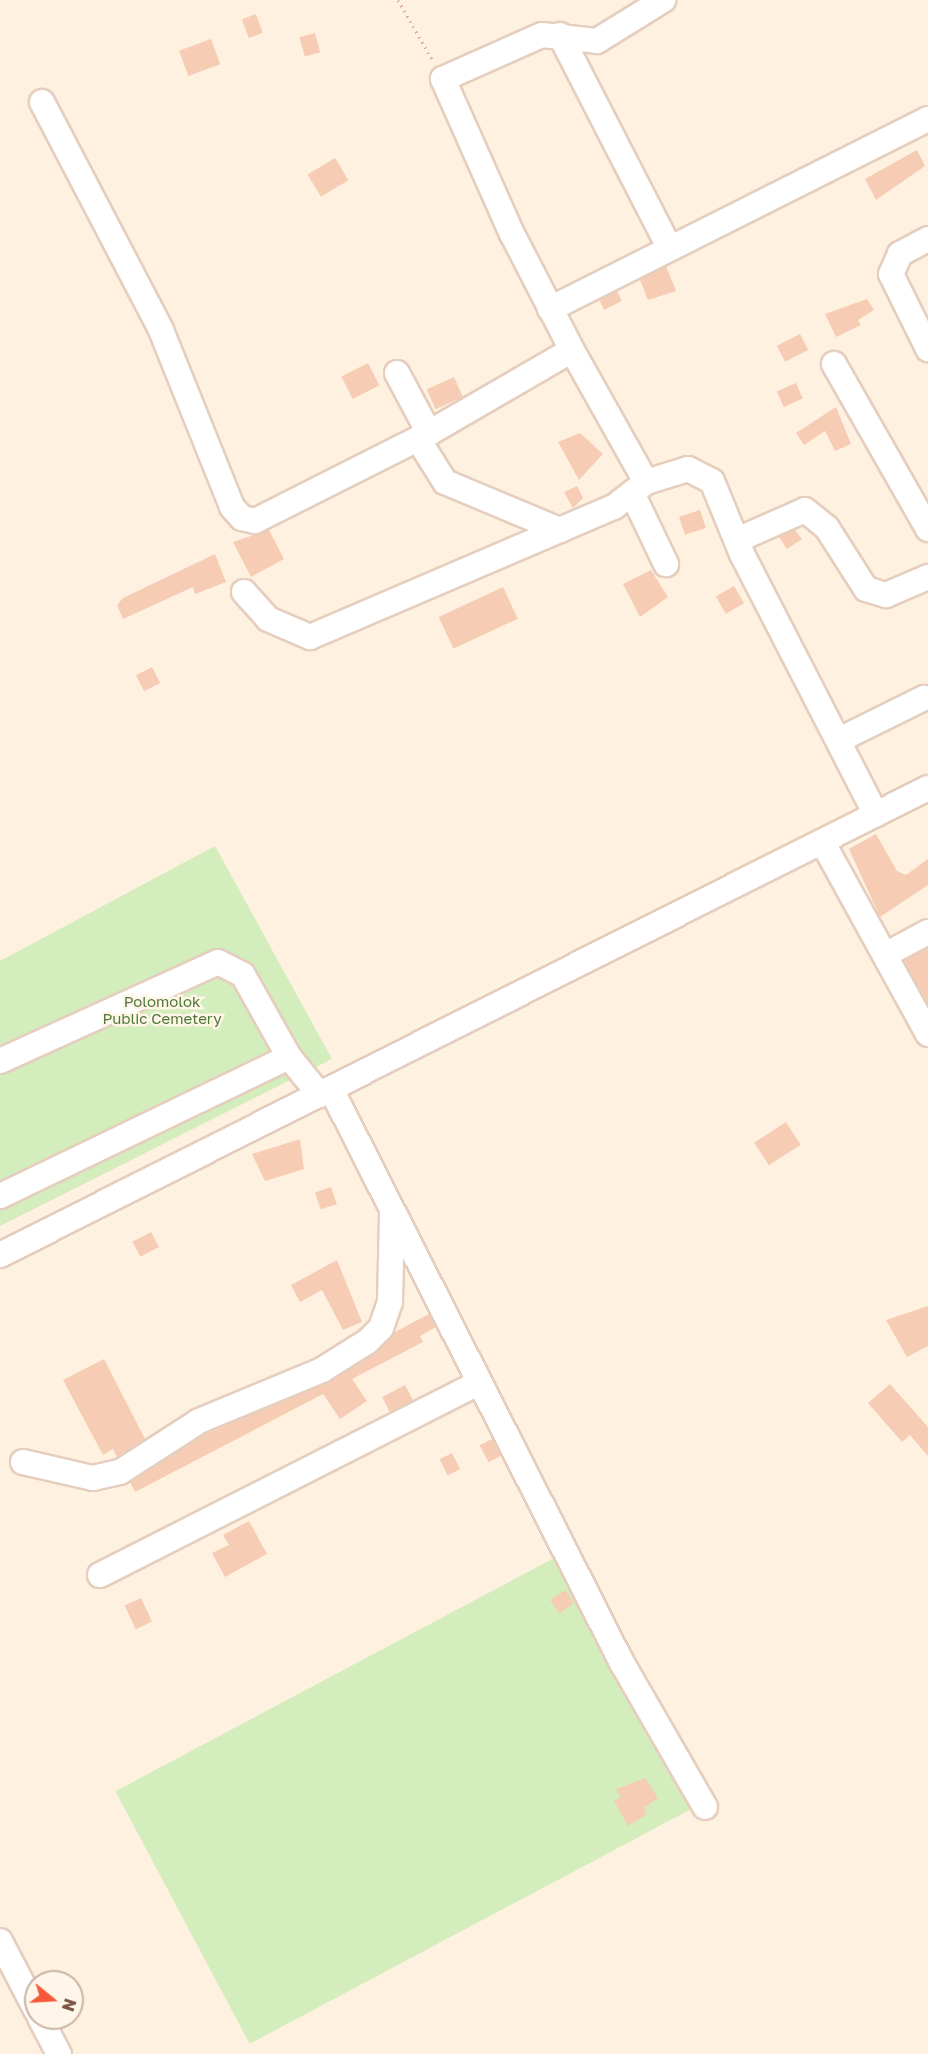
<!DOCTYPE html>
<html>
<head>
<meta charset="utf-8">
<style>
  body { margin:0 }
  #map { position:relative; width:928px; height:2054px; overflow:hidden; background:#fef1e0; font-family:"Golos Text",sans-serif }
  div>[style] { position:absolute }
  .green>* { inset:0; background:#d3edbd; transform-origin:0 0 }
  .building>* { inset:0; background:#f6ccb5; transform-origin:0 0 }
  .path>* { height:3px; margin-top:-1.5px; transform-origin:0; background:repeating-linear-gradient(90deg,#dbaf98 0 1.5px,transparent 0 6px) }
  .roads { filter:drop-shadow(2px 0 #e5cebe) drop-shadow(-2px 0 #e5cebe) drop-shadow(0 2px #e5cebe) drop-shadow(0 -2px #e5cebe) }
  .minor>* { height:24px; margin:-12px; padding:0 12px; transform-origin:12px; border-radius:12px; background:#fff }
  span { translate:-50% -50%; white-space:nowrap; text-align:center; line-height:1.15; -webkit-text-stroke:5px #fff5e8; paint-order:stroke }
  .park-label { font-size:15px; color:#4f7939 }
  .north { position:absolute; left:24px; top:1970px; width:60px; height:60px; box-sizing:border-box; background:#fff5e8; border:2px solid #c9b5a7; border-radius:50%; rotate:108deg; font-size:16px; font-weight:700; line-height:24px; text-align:center; color:#785445 }
  .north::after { content:''; display:block; margin:auto; width:21px; height:27px; background:#f55939; clip-path:polygon(50% 0,100% 100%,50% 72%,0 100%) }
</style>
</head>
<body>
<div id="map">
  <div class="green">
    <div style="clip-path:polygon(215px 846px,332px 1059px,0 1226px,0 961px)"></div>
    <div style="left:556px;top:1557px;width:286px;height:499px;rotate:62deg"></div>
  </div>
  <div class="building">
    <div style="left:256px;top:14px;width:20px;height:15px;rotate:70deg"></div>
    <div style="left:315px;top:33px;width:20px;height:16px;rotate:75deg"></div>
    <div style="left:211px;top:39px;width:27px;height:34px;rotate:70deg"></div>
    <div style="clip-path:polygon(917px 150px,925px 166px,876px 200px,865px 179px)"></div>
    <div style="left:335px;top:158px;width:26px;height:32px;rotate:59deg"></div>
    <div style="clip-path:polygon(666px 266px,676px 291px,648px 300px,640px 280px)"></div>
    <div style="left:617px;top:291px;width:11px;height:20px;rotate:63deg"></div>
    <div style="clip-path:polygon(867px 299px,874px 310px,858px 320px,861px 325px,836px 337px,825px 314px)"></div>
    <div style="left:800px;top:334px;width:18px;height:26px;rotate:63deg"></div>
    <div style="left:368px;top:363px;width:25px;height:30px;rotate:63deg"></div>
    <div style="left:454px;top:377px;width:22px;height:30px;rotate:66deg"></div>
    <div style="left:796px;top:383px;width:17px;height:21px;rotate:66deg"></div>
    <div style="clip-path:polygon(836px 407px,851px 444px,835px 451px,825px 431px,804px 445px,796px 433px)"></div>
    <div style="clip-path:polygon(580px 433px,603px 454px,579px 480px,558px 442px)"></div>
    <div style="clip-path:polygon(577px 486px,583px 498px,573px 508px,564px 492px)"></div>
    <div style="left:700px;top:510px;width:19px;height:22px;rotate:72deg"></div>
    <div style="clip-path:polygon(269px 530px,284px 559px,251px 577px,233px 542px)"></div>
    <div style="clip-path:polygon(795px 530px,802px 539px,787px 549px,779px 537px)"></div>
    <div style="clip-path:polygon(215px 554px,226px 582px,195px 594px,193px 587px,123px 619px,117px 605px,123px 598px)"></div>
    <div style="clip-path:polygon(651px 570px,668px 597px,640px 617px,623px 584px)"></div>
    <div style="left:734px;top:586px;width:20px;height:21px;rotate:60deg"></div>
    <div style="left:503px;top:587px;width:35px;height:71px;rotate:65deg"></div>
    <div style="left:152px;top:667px;width:18px;height:18px;rotate:63deg"></div>
    <div style="clip-path:polygon(876px 834px,897px 871px,906px 875px,928px 859px,928px 885px,880px 917px,849px 849px)"></div>
    <div style="clip-path:polygon(928px 948px,928px 1004px,904px 961px)"></div>
    <div style="left:786px;top:1122px;width:27px;height:38px;rotate:57deg"></div>
    <div style="clip-path:polygon(300px 1139px,304px 1169px,265px 1181px,252px 1154px)"></div>
    <div style="left:331px;top:1187px;width:18px;height:17px;rotate:71deg"></div>
    <div style="left:151px;top:1232px;width:17px;height:21px;rotate:62deg"></div>
    <div style="clip-path:polygon(337px 1260px,362px 1322px,343px 1330px,322px 1290px,300px 1302px,291px 1285px)"></div>
    <div style="clip-path:polygon(928px 1306px,928px 1346px,907px 1357px,886px 1320px)"></div>
    <div style="clip-path:polygon(429px 1314px,436px 1327px,420px 1336px,423px 1342px,352px 1379px,367px 1401px,340px 1419px,323px 1394px,135px 1492px,130px 1482px,206px 1434px,329px 1382px,376px 1353px,395px 1332px)"></div>
    <div style="clip-path:polygon(104px 1359px,145px 1439px,117px 1457px,113px 1449px,103px 1455px,63px 1380px)"></div>
    <div style="clip-path:polygon(890px 1384px,928px 1427px,928px 1456px,910px 1435px,902px 1442px,868px 1403px)"></div>
    <div style="left:405px;top:1385px;width:17px;height:26px;rotate:62deg"></div>
    <div style="left:492px;top:1439px;width:19px;height:14px;rotate:62deg"></div>
    <div style="left:452px;top:1453px;width:18px;height:14px;rotate:63deg"></div>
    <div style="clip-path:polygon(249px 1521px,267px 1554px,225px 1577px,212px 1553px,229px 1545px,223px 1535px)"></div>
    <div style="left:565px;top:1590px;width:16px;height:18px;rotate:55deg"></div>
    <div style="left:141px;top:1598px;width:26px;height:18px;rotate:65deg"></div>
    <div style="clip-path:polygon(645px 1778px,658px 1798px,644px 1808px,647px 1814px,628px 1826px,614px 1801px,621px 1797px,616px 1789px)"></div>
  </div>
  <div class="path">
    <div style="left:398px;top:0;width:70px;rotate:60.2deg"></div>
  </div>
  <div class="roads">
    <div class="minor">
      <div style="left:560px;top:35px;width:238px;rotate:62.8deg"></div>
      <div style="left:42px;top:102px;width:257px;rotate:62.4deg"></div>
      <div style="left:161px;top:330px;width:191px;rotate:68.1deg"></div>
      <div style="left:232px;top:507px;width:15px;rotate:48deg"></div>
      <div style="left:242px;top:518px;width:13px;rotate:13deg"></div>
      <div style="left:255px;top:521px;width:195px;rotate:-26.8deg"></div>
      <div style="left:429px;top:433px;width:165px;rotate:-30.1deg"></div>
      <div style="left:572px;top:350px;width:131px;rotate:-117.3deg"></div>
      <div style="left:512px;top:234px;width:170px;rotate:-114deg"></div>
      <div style="left:443px;top:79px;width:108px;rotate:-24deg"></div>
      <div style="left:542px;top:35px;width:55px;rotate:6.2deg"></div>
      <div style="left:597px;top:41px;width:78px;rotate:-31.8deg"></div>
      <div style="left:928px;top:239px;width:32px;rotate:152deg"></div>
      <div style="left:900px;top:254px;width:22px;rotate:114deg"></div>
      <div style="left:891px;top:274px;width:84px;rotate:63.7deg"></div>
      <div style="left:550px;top:309px;width:423px;rotate:-26.7deg"></div>
      <div style="left:834px;top:364px;width:190px;rotate:60.3deg"></div>
      <div style="left:397px;top:373px;width:68px;rotate:61.9deg"></div>
      <div style="left:418px;top:439px;width:51px;rotate:57.9deg"></div>
      <div style="left:445px;top:482px;width:125px;rotate:22.7deg"></div>
      <div style="left:646px;top:482px;width:44px;rotate:-17.2deg"></div>
      <div style="left:688px;top:469px;width:27px;rotate:27deg"></div>
      <div style="left:712px;top:481px;width:79px;rotate:67.7deg"></div>
      <div style="left:742px;top:554px;width:293px;rotate:62.8deg"></div>
      <div style="left:632px;top:493px;width:79px;rotate:64.4deg"></div>
      <div style="left:737px;top:540px;width:74px;rotate:-23.8deg"></div>
      <div style="left:805px;top:510px;width:28px;rotate:39deg"></div>
      <div style="left:827px;top:528px;width:72px;rotate:57.4deg"></div>
      <div style="left:866px;top:589px;width:21px;rotate:17deg"></div>
      <div style="left:886px;top:595px;width:46px;rotate:-23.2deg"></div>
      <div style="left:244px;top:592px;width:36px;rotate:48deg"></div>
      <div style="left:268px;top:619px;width:46px;rotate:23.2deg"></div>
      <div style="left:310px;top:637px;width:331px;rotate:-23.2deg"></div>
      <div style="left:614px;top:507px;width:41px;rotate:-38deg"></div>
      <div style="left:646px;top:482px;width:151px;rotate:-119.3deg"></div>
      <div style="left:841px;top:739px;width:93px;rotate:-26.3deg"></div>
      <div style="left:823px;top:843px;width:218px;rotate:61.2deg"></div>
      <div style="left:885px;top:955px;width:49px;rotate:-28.1deg"></div>
      <div style="left:289px;top:1057px;width:49px;rotate:50.8deg"></div>
      <div style="left:0;top:1061px;width:239px;rotate:-24.4deg"></div>
      <div style="left:218px;top:962px;width:28px;rotate:27deg"></div>
      <div style="left:243px;top:975px;width:94px;rotate:60.7deg"></div>
      <div style="left:289px;top:1057px;width:321px;rotate:154.3deg"></div>
      <div style="left:331px;top:1089px;width:644px;rotate:63.12deg"></div>
      <div style="left:622px;top:1663px;width:166px;rotate:60deg"></div>
      <div style="left:0;top:1255px;width:1039px;rotate:-26.71deg"></div>
      <div style="left:23px;top:1462px;width:72px;rotate:12.9deg"></div>
      <div style="left:93px;top:1478px;width:28px;rotate:-13deg"></div>
      <div style="left:120px;top:1472px;width:94px;rotate:-32.8deg"></div>
      <div style="left:199px;top:1421px;width:133px;rotate:-22.5deg"></div>
      <div style="left:322px;top:1370px;width:54px;rotate:-32.2deg"></div>
      <div style="left:368px;top:1341px;width:18px;rotate:-45deg"></div>
      <div style="left:381px;top:1328px;width:28px;rotate:-71deg"></div>
      <div style="left:390px;top:1302px;width:87px;rotate:-88.7deg"></div>
      <div style="left:100px;top:1575px;width:423px;rotate:-26.9deg"></div>
      <div style="left:0;top:1941px;width:78px;rotate:62.4deg"></div>
      <div style="left:40px;top:2018px;width:41px;rotate:62.2deg"></div>
    </div>
  </div>
  <div class="park-label">
    <span style="left:162px;top:1010px">Polomolok<br>Public Cemetery</span>
  </div>
  <div class="north">N</div>
</div>
</body>
</html>
